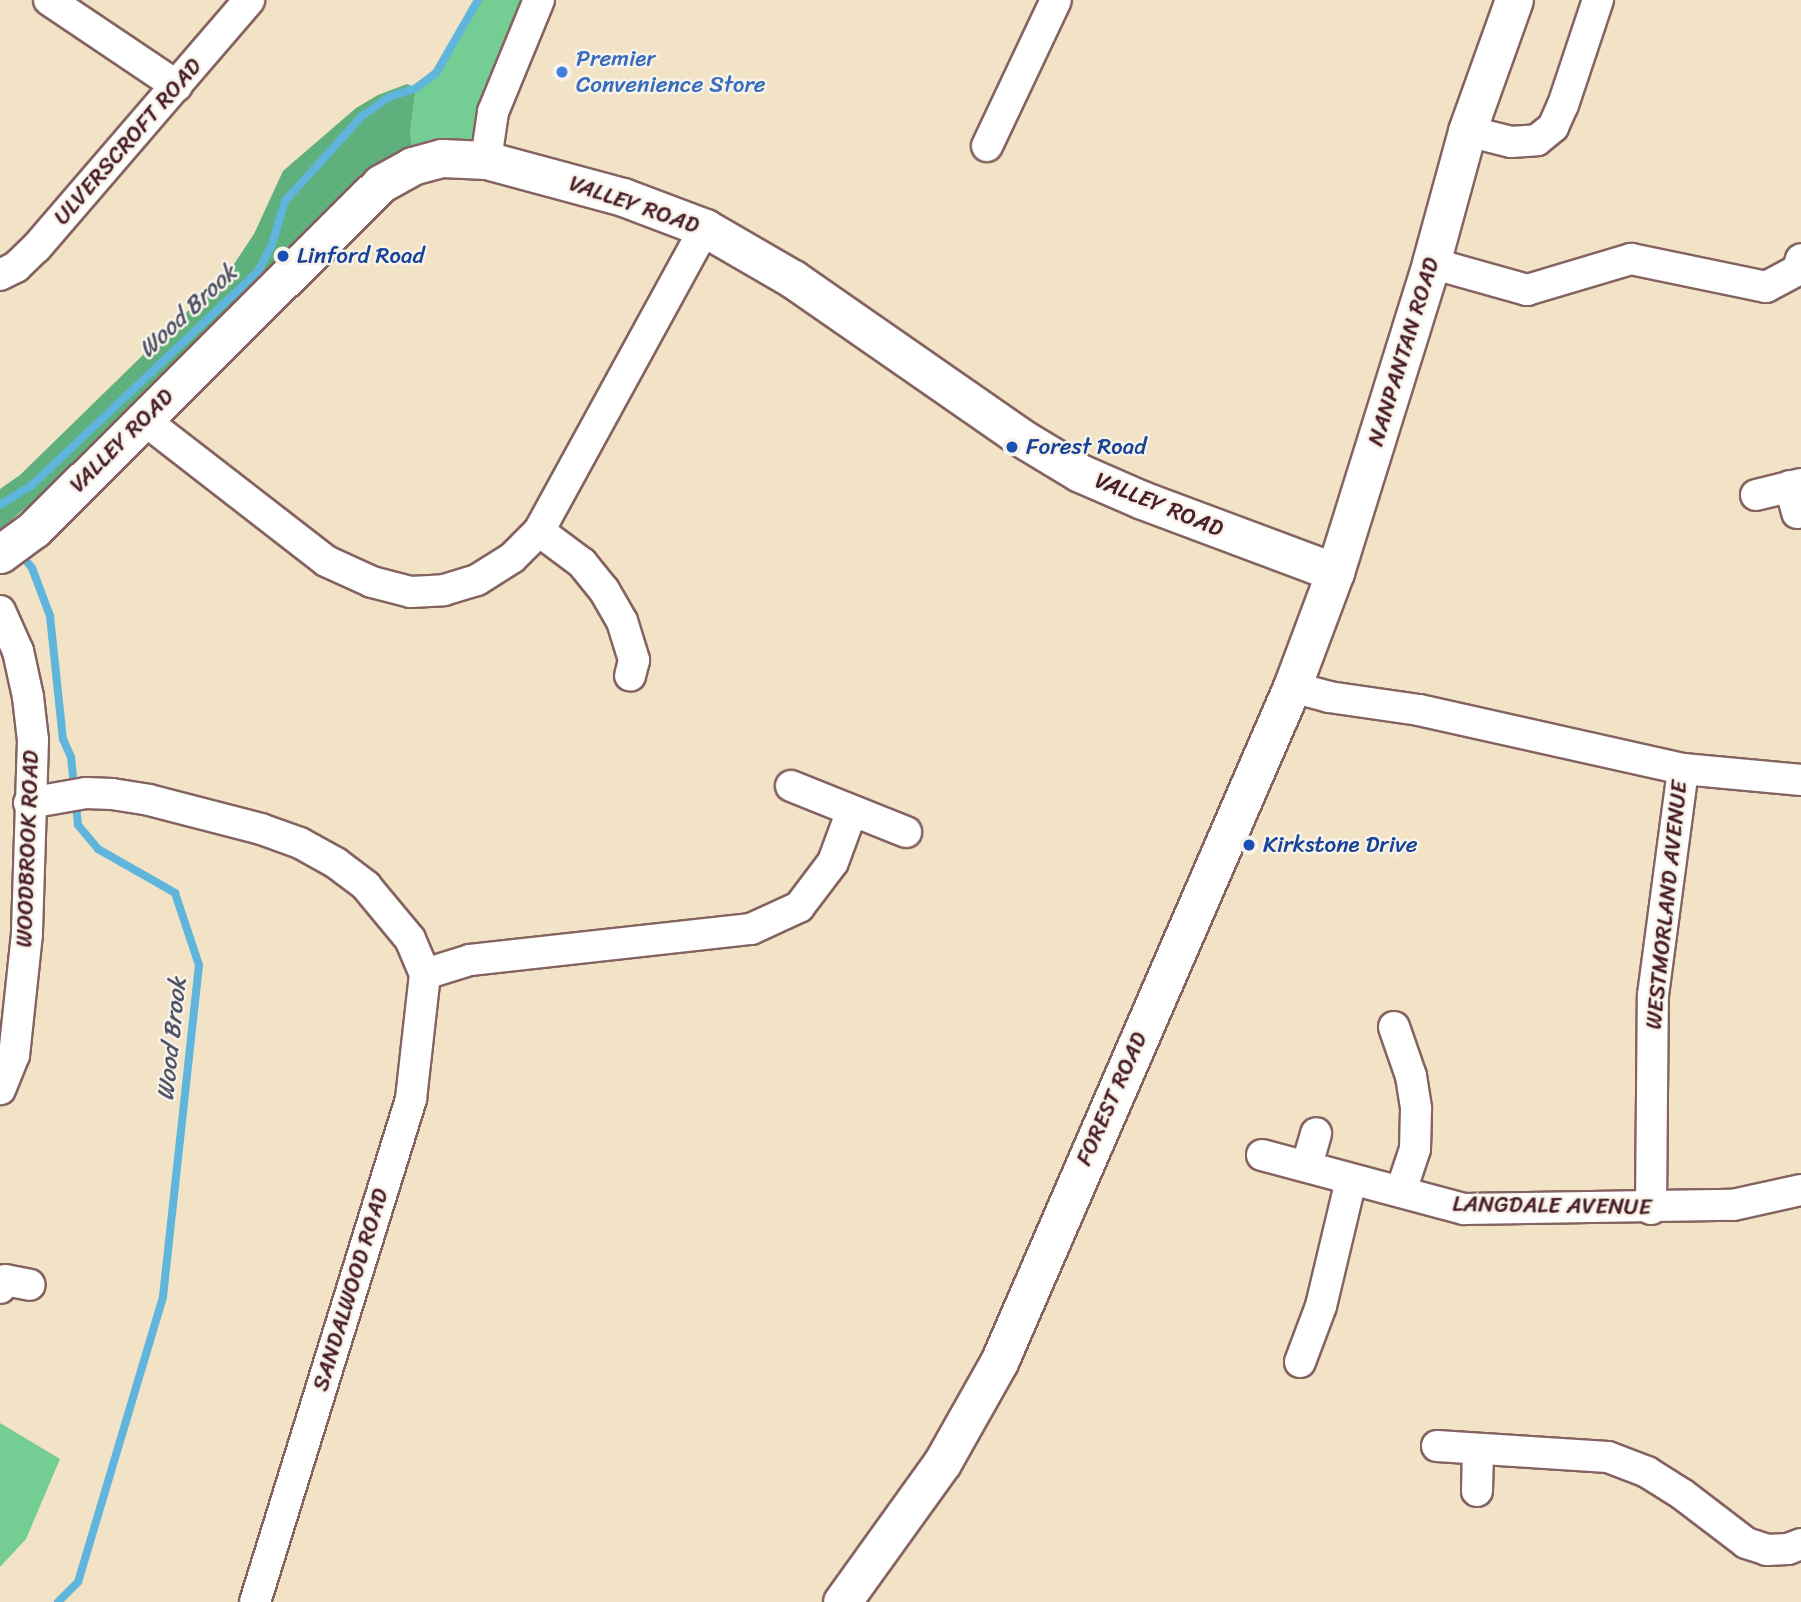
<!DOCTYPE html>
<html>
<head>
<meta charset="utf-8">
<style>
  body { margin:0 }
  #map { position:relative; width:1801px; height:1602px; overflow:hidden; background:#f2e2c6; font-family:Sriracha,sans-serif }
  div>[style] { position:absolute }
  .green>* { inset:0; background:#74cd93 }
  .forest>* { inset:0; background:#5fb07d }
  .stream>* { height:8px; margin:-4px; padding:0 4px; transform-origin:4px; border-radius:4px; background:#5fb5dc }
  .roads { filter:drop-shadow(2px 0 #856361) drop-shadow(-2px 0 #856361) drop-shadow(0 2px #856361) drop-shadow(0 -2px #856361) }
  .minor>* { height:30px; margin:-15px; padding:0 15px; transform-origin:15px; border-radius:15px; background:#fff }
  .tertiary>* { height:37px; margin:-18.5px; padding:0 18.5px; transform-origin:18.5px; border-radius:18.5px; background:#fff }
  .dots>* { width:19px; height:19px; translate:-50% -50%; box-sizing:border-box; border:4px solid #f7f3e8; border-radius:50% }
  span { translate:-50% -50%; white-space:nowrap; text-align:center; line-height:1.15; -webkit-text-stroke:5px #f7f3e8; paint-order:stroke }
  .shop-label { font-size:23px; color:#366cbe }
  .left { translate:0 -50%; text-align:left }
  .street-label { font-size:23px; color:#4a1f2b }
  .transit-label { font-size:23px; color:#164399 }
  .water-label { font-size:24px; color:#515469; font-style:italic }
</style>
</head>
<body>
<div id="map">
  <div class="green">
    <div style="clip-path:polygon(478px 0,539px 0,486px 160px,412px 148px,410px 132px,416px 88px,436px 73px)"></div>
    <div style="clip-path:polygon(0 1423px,60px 1459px,26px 1539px,0 1567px)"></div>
  </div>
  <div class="forest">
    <div style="clip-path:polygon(407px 84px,416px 88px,410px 132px,412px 148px,135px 413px,0 530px,0 489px,20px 475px,230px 270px,254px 234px,283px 171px,356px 108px,378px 95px)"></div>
  </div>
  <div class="stream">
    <div style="left:0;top:505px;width:36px;rotate:-32deg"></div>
    <div style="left:31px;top:486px;width:313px;rotate:-43.4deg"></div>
    <div style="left:258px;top:271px;width:27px;rotate:-62deg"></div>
    <div style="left:271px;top:247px;width:48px;rotate:-73.1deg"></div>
    <div style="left:285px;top:201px;width:115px;rotate:-47.8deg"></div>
    <div style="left:362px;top:116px;width:33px;rotate:-35deg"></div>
    <div style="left:389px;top:97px;width:28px;rotate:-18deg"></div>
    <div style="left:416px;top:88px;width:25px;rotate:-37deg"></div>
    <div style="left:436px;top:73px;width:84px;rotate:-60.1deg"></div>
    <div style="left:19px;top:552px;width:21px;rotate:51deg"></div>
    <div style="left:32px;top:568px;width:51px;rotate:69.4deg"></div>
    <div style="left:50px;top:616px;width:124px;rotate:84deg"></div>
    <div style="left:63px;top:739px;width:20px;rotate:66deg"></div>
    <div style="left:71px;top:757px;width:68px;rotate:84.1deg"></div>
    <div style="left:78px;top:825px;width:31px;rotate:50deg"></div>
    <div style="left:98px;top:849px;width:89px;rotate:29.7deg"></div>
    <div style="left:175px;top:893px;width:76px;rotate:71.6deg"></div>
    <div style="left:199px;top:965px;width:334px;rotate:96.2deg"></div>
    <div style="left:163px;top:1297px;width:297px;rotate:106.6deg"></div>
    <div style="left:78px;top:1582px;width:28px;rotate:135deg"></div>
  </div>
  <div class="roads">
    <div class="minor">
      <div style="left:49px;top:0;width:154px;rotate:33.9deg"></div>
      <div style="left:1467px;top:131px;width:45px;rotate:14deg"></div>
      <div style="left:1511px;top:142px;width:26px;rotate:-4deg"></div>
      <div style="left:1537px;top:140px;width:21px;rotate:-39deg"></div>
      <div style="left:1553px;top:127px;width:24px;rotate:-66deg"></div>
      <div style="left:1563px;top:105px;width:111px;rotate:-71.6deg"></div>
      <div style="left:987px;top:146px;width:161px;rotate:-64.7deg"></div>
      <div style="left:486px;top:160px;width:49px;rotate:-81.7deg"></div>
      <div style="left:493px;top:112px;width:121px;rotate:-67.7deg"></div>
      <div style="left:1431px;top:263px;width:100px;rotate:15.7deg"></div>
      <div style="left:1527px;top:290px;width:109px;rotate:-16.6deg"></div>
      <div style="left:1631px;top:259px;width:138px;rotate:11.7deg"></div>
      <div style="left:1766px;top:287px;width:36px;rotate:-28deg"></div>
      <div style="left:1798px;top:270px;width:11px;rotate:-75deg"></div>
      <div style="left:0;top:275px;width:18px;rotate:-27deg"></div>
      <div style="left:16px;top:267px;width:28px;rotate:-44deg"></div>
      <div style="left:36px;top:248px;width:327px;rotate:-49.3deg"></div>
      <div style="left:143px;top:419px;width:232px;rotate:37.8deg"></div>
      <div style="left:326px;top:561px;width:51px;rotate:24.5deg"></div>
      <div style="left:372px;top:582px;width:40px;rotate:14.4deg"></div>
      <div style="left:411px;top:592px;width:33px;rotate:-3deg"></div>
      <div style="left:444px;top:590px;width:34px;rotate:-17deg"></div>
      <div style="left:477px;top:580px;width:41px;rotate:-32.2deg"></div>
      <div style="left:512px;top:558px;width:38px;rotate:-45deg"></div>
      <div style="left:539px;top:531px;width:345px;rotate:-61.3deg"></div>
      <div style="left:1790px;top:486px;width:28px;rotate:75deg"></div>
      <div style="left:1756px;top:495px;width:46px;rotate:-13.7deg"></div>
      <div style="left:539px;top:531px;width:54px;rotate:36.7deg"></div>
      <div style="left:582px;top:563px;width:35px;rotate:51deg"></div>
      <div style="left:604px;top:590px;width:36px;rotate:60deg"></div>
      <div style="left:622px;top:621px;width:41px;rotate:72.9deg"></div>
      <div style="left:634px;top:660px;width:16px;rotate:104deg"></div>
      <div style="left:0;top:611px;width:44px;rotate:65.8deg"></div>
      <div style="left:18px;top:651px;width:47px;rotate:77.7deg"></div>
      <div style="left:28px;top:697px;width:43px;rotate:83.4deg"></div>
      <div style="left:33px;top:740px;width:194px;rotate:91.8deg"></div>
      <div style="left:27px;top:934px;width:122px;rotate:96.1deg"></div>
      <div style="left:14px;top:1055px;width:37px;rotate:112deg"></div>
      <div style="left:1292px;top:687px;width:38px;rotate:15deg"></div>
      <div style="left:1329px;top:697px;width:91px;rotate:8.2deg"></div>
      <div style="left:1419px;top:710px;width:271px;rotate:12.6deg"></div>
      <div style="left:1683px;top:769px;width:119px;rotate:5.3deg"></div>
      <div style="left:791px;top:786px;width:124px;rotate:21.8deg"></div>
      <div style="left:29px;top:803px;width:58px;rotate:-10deg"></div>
      <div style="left:86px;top:793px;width:26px;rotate:2deg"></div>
      <div style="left:112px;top:794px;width:37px;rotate:9deg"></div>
      <div style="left:149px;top:800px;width:116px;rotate:14.5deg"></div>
      <div style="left:261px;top:829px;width:41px;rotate:19.7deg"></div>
      <div style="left:300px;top:843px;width:41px;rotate:29.1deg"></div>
      <div style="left:336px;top:863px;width:38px;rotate:37deg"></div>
      <div style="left:366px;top:886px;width:69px;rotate:50.3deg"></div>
      <div style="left:410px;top:939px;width:38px;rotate:67deg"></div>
      <div style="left:425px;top:974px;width:126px;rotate:96.4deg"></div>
      <div style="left:411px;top:1099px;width:527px;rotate:107.23deg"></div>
      <div style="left:425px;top:974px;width:47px;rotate:-17.3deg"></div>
      <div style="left:470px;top:960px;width:283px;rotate:-6.3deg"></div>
      <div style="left:751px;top:929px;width:53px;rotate:-24.6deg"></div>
      <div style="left:799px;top:907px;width:56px;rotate:-52.9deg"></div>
      <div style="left:833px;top:862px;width:52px;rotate:-69.8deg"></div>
      <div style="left:1394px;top:1027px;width:52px;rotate:70.9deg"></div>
      <div style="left:1411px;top:1076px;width:33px;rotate:81deg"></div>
      <div style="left:1416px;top:1109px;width:40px;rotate:91.4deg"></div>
      <div style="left:1415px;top:1149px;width:44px;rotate:108.4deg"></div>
      <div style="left:1262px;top:1155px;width:209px;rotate:15deg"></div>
      <div style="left:1464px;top:1209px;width:269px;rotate:-0.9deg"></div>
      <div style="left:1733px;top:1205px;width:70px;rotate:-12.4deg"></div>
      <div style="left:1307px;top:1165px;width:33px;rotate:-74deg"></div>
      <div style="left:1651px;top:1209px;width:214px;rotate:-89.5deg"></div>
      <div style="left:1653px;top:995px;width:228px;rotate:-82.4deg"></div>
      <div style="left:0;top:1288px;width:9px;rotate:-58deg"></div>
      <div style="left:5px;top:1280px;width:25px;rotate:11deg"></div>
      <div style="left:1300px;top:1362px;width:60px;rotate:-69.4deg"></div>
      <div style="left:1321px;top:1306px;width:130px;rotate:-76.6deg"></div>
      <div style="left:1437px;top:1446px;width:171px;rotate:3.7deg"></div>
      <div style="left:1608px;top:1457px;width:42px;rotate:21deg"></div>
      <div style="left:1647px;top:1472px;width:41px;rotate:32.2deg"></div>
      <div style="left:1682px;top:1494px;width:81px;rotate:37.4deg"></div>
      <div style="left:1746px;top:1543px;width:22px;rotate:18deg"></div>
      <div style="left:1767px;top:1550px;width:21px;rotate:-3deg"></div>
      <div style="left:1788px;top:1549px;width:14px;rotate:-21deg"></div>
      <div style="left:1477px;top:1491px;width:40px;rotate:-88.6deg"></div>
    </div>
    <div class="tertiary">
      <div style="left:0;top:554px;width:42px;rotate:-36.3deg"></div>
      <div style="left:34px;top:529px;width:489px;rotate:-44.9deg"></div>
      <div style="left:380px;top:184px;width:37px;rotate:-29deg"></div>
      <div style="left:412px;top:166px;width:31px;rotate:-15deg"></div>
      <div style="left:442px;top:158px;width:44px;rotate:2.6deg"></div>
      <div style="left:486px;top:160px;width:142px;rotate:15.1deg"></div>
      <div style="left:623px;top:197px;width:88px;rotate:20.7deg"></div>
      <div style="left:705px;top:228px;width:102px;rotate:30.1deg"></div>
      <div style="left:793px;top:279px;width:277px;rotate:34.8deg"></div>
      <div style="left:1020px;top:437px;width:70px;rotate:31deg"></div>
      <div style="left:1080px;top:473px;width:68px;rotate:23.5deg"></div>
      <div style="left:1142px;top:500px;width:206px;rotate:20.5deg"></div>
      <div style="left:842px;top:1602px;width:171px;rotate:-54.3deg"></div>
      <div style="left:942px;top:1463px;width:116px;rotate:-60.6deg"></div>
      <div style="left:999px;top:1362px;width:736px;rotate:-66.54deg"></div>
      <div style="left:1292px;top:687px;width:123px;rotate:-69.5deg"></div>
      <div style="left:1335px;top:572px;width:324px;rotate:-72.7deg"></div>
      <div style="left:1431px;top:263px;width:137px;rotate:-74.7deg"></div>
      <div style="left:1467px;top:131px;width:139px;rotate:-70.3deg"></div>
    </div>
  </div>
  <div class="dots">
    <div style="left:562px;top:72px;background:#3f7fe0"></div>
    <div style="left:283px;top:256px;background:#1a4fb4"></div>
    <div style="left:1012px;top:447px;background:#1a4fb4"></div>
    <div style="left:1249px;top:845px;background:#1a4fb4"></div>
  </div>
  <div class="shop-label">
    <span class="left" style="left:576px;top:72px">Premier<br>Convenience Store</span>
  </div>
  <div class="street-label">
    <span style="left:128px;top:142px;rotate:-49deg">ULVERSCROFT ROAD</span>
    <span style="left:634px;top:205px;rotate:19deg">VALLEY ROAD</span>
    <span style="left:1404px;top:352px;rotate:-73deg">NANPANTAN ROAD</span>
    <span style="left:122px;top:441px;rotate:-45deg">VALLEY ROAD</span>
    <span style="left:1159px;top:505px;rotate:22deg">VALLEY ROAD</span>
    <span style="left:28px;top:849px;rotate:-88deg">WOODBROOK ROAD</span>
    <span style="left:1667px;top:905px;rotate:-84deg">WESTMORLAND AVENUE</span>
    <span style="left:1112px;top:1099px;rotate:-66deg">FOREST ROAD</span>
    <span style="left:1552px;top:1206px;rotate:1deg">LANGDALE AVENUE</span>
    <span style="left:351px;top:1290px;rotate:-73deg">SANDALWOOD ROAD</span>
  </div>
  <div class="transit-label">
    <span class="left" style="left:297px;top:256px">Linford Road</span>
    <span class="left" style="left:1026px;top:447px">Forest Road</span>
    <span class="left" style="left:1263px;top:845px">Kirkstone Drive</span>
  </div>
  <div class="water-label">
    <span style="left:188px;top:311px;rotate:-43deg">Wood Brook</span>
    <span style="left:172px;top:1039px;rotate:-84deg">Wood Brook</span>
  </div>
</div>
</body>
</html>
